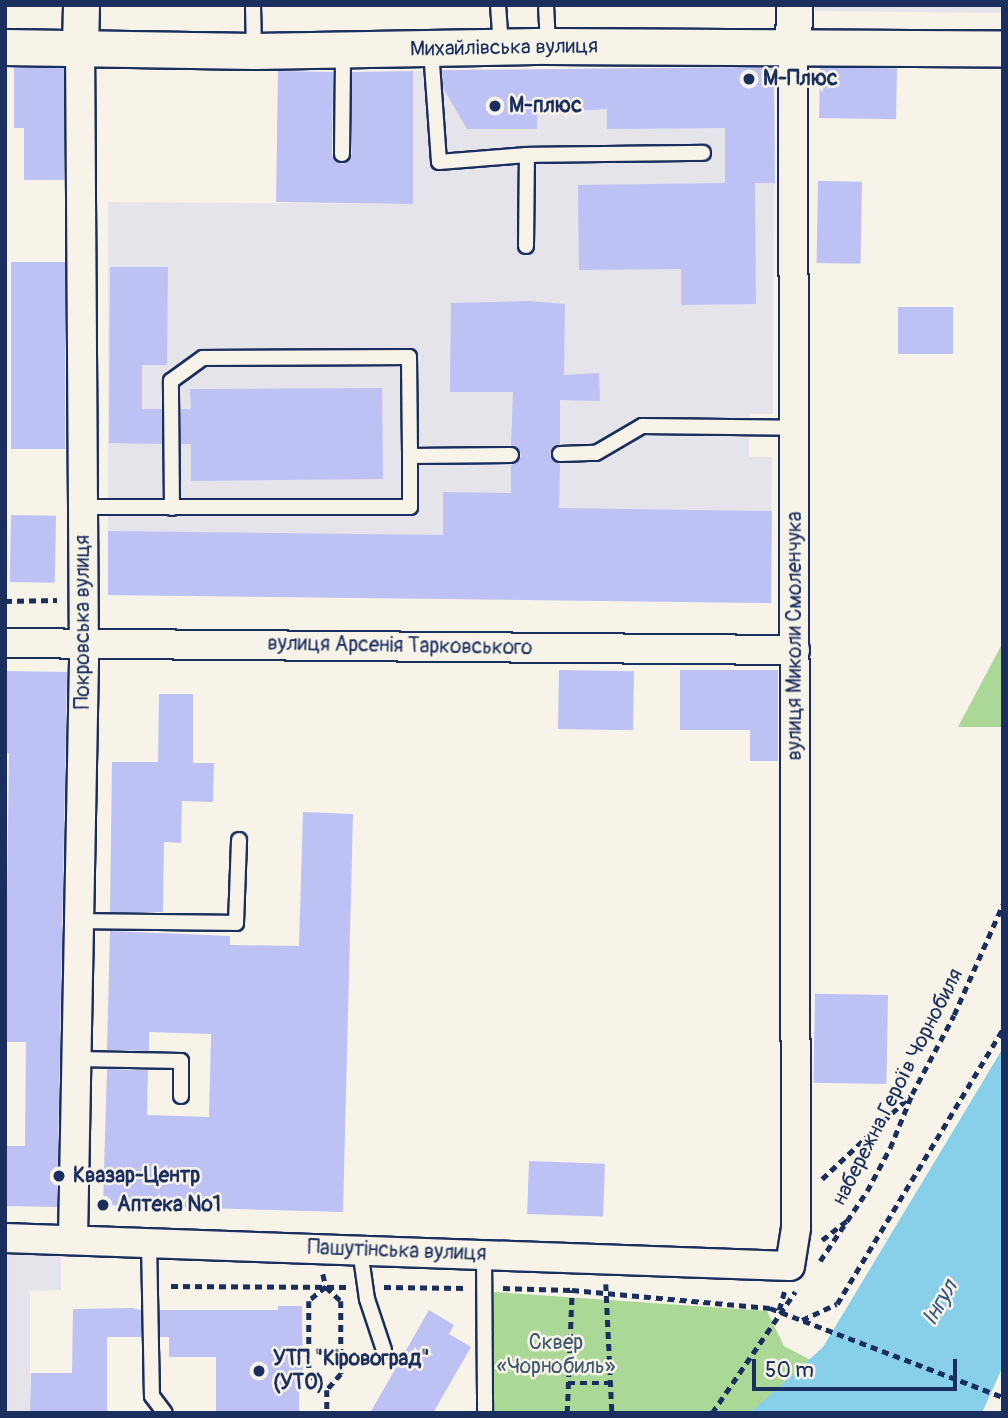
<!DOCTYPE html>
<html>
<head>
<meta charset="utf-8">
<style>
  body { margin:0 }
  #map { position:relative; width:1008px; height:1418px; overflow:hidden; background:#f7f3e8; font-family:Pangolin,sans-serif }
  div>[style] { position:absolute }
  .built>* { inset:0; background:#e6e4eb }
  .green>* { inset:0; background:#abd897 }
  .water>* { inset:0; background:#88d0e9 }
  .building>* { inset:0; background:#bdc1f3; transform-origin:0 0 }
  .path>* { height:4.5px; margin-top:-2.25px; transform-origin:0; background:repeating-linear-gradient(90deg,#1b2f5e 0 7px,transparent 0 12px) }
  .roads { filter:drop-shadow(2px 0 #1b2f5e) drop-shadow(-2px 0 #1b2f5e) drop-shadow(0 2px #1b2f5e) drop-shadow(0 -2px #1b2f5e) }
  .service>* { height:14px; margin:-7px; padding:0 7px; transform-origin:7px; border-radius:7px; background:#f7f3e8 }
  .minor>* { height:28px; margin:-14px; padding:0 14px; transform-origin:14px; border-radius:14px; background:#f7f3e8 }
  .tertiary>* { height:35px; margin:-17.5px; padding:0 17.5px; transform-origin:17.5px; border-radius:17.5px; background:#f7f3e8 }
  .dots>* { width:19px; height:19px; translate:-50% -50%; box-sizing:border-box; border:4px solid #f7f3e8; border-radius:50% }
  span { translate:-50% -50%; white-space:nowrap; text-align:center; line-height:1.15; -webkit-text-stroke:5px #f7f3e8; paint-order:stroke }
  .street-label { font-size:21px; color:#1b2f5e }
  .poi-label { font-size:21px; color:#1b2f5e; font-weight:700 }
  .left { translate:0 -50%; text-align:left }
  .park-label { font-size:21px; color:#3f596c }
  .water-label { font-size:23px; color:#365781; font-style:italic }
  .frame { position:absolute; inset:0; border:7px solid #1b2f5e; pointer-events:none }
  .scale { position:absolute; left:752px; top:1359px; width:205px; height:32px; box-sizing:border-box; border:4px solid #1b2f5e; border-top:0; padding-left:9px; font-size:21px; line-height:24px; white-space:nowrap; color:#1b2f5e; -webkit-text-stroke:5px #f7f3e8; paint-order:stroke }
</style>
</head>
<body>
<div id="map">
  <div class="built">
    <div style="clip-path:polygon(815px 5px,1003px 5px,1003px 13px,815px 11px)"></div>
    <div style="clip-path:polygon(774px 67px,773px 414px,750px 414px,749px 428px,749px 457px,772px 457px,771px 603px,108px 595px,108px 202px,412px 204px,413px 71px)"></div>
    <div style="clip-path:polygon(5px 1251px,61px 1251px,61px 1290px,30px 1291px,30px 1413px,5px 1413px)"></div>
  </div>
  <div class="green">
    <div style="clip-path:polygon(1003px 642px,1003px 727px,958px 727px)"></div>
    <div style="clip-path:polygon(494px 1292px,767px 1311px,784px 1346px,818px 1364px,765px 1413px,492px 1413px)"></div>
  </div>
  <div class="water">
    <div style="clip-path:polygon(1003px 1048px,1003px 1366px,982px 1413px,750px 1413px,823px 1347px)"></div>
  </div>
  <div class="building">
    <div style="clip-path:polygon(774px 67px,775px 183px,755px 183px,756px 304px,681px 305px,681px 269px,579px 270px,578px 185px,725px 183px,725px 128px,607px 129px,607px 109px,537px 113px,537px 129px,467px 129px,443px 88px,442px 70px)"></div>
    <div style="left:820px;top:67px;width:77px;height:51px;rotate:1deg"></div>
    <div style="clip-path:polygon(14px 68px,64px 68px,64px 180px,24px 180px,24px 128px,14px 128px)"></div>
    <div style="clip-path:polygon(278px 71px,333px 72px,332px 154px,337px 162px,343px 164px,352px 154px,352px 72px,413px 71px,413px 204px,276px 202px)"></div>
    <div style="left:818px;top:181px;width:44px;height:82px;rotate:1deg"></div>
    <div style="left:11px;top:262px;width:54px;height:187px"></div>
    <div style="clip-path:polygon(110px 267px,168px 267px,167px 365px,142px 365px,142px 409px,162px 409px,162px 444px,109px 443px)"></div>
    <div style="clip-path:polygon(529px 301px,565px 304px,564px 375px,599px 373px,600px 401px,560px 400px,560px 444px,554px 446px,550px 454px,552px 460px,560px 464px,559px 508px,772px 511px,771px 603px,108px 595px,108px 531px,443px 535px,443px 492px,511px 493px,511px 465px,516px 463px,521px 456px,519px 450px,511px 445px,513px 392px,450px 392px,451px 303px)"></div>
    <div style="left:898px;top:307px;width:55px;height:47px"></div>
    <div style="clip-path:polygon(382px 388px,383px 479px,191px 481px,191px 444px,181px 444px,181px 409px,191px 409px,190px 389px)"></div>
    <div style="left:11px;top:515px;width:45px;height:67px;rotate:1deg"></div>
    <div style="left:559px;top:670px;width:75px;height:59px;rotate:1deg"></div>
    <div style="clip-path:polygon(680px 670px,778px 670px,778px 761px,750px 761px,750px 730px,680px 730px)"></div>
    <div style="clip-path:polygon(5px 671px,67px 672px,57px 1207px,5px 1206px,5px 1146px,25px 1146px,26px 1042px,5px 1042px,9px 753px,5px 753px)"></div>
    <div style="clip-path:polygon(159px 694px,193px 694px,193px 763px,214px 763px,213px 802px,182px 801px,181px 843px,164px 842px,163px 912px,110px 912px,112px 762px,158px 762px)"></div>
    <div style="clip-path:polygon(303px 812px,353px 814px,343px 1212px,103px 1205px,107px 1069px,148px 1070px,147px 1115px,209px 1117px,211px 1034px,149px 1032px,149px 1051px,107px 1050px,110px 931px,230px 936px,230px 945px,299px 946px)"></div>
    <div style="left:888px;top:995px;width:89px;height:73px;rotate:91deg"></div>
    <div style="left:529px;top:1161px;width:76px;height:53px;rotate:2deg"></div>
    <div style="clip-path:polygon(278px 1306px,302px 1306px,303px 1386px,299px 1386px,299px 1413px,216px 1413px,216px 1357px,169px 1357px,169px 1337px,160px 1337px,160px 1310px,278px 1310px)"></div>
    <div style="clip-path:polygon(132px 1308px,141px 1310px,141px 1337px,107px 1337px,107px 1413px,30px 1413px,31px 1373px,72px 1373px,73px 1309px)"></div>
    <div style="clip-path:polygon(429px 1310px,454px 1325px,449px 1334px,471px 1347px,433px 1413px,370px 1413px)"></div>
  </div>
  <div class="path">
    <div style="left:5px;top:601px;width:52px;rotate:-1.1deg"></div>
    <div style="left:822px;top:1179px;width:121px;rotate:-43.3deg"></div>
    <div style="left:822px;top:1240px;width:31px;rotate:-38deg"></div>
    <div style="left:820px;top:1261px;width:84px;rotate:-56.1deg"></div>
    <div style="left:867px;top:1191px;width:49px;rotate:-61.9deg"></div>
    <div style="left:890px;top:1148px;width:58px;rotate:-67.8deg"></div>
    <div style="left:912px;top:1094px;width:89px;rotate:-62deg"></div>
    <div style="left:954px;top:1015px;width:121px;rotate:-66.2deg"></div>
    <div style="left:323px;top:1274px;width:13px;rotate:77deg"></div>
    <div style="left:326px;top:1287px;width:21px;rotate:43deg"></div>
    <div style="left:341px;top:1301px;width:73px;rotate:90deg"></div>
    <div style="left:341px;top:1374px;width:21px;rotate:131deg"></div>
    <div style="left:606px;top:1284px;width:129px;rotate:87.3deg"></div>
    <div style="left:171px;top:1286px;width:176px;rotate:0.3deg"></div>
    <div style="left:326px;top:1287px;width:22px;rotate:141deg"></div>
    <div style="left:309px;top:1301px;width:73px;rotate:90deg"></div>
    <div style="left:309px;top:1374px;width:24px;rotate:42deg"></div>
    <div style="left:327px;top:1390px;width:23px;rotate:90deg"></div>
    <div style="left:384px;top:1287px;width:82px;rotate:0.7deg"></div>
    <div style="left:503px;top:1288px;width:69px;rotate:1.7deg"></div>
    <div style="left:572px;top:1290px;width:199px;rotate:5.2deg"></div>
    <div style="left:770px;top:1308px;width:249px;rotate:20.9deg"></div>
    <div style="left:779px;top:1310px;width:19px;rotate:-74deg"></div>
    <div style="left:802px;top:1320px;width:38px;rotate:-25deg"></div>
    <div style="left:837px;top:1304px;width:321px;rotate:-58.9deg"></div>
    <div style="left:568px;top:1383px;width:43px"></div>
    <div style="left:567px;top:1413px;width:123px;rotate:-87.7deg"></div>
    <div style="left:712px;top:1413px;width:147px;rotate:-55.6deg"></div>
  </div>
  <div class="roads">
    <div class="service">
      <div style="left:253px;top:5px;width:45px;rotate:88.7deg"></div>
      <div style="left:498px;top:5px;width:41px;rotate:85.8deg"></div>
      <div style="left:546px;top:5px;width:40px;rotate:87.1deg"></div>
      <div style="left:431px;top:50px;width:112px;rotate:85.9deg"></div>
      <div style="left:439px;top:162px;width:88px;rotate:-4.5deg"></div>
      <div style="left:527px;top:155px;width:176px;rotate:-0.7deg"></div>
      <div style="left:342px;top:154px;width:104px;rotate:-89.4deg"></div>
      <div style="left:526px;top:246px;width:91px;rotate:-89.4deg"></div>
      <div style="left:560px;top:454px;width:36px;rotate:-2deg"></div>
      <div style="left:596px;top:453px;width:53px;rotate:-30.4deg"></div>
      <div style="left:642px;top:426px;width:153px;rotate:0.7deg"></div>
      <div style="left:84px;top:507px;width:326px"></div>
      <div style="left:410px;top:507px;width:51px;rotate:-90deg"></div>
      <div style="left:410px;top:456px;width:101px;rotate:-0.6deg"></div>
      <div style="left:172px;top:508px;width:127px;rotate:-90.5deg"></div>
      <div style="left:171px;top:381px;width:39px;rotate:-36deg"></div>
      <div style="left:203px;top:358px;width:206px;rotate:-0.3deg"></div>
      <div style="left:409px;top:357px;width:99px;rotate:89.4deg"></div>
      <div style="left:79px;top:921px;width:157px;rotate:0.7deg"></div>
      <div style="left:236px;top:923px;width:83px;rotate:-87.9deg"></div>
      <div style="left:77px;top:1059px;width:104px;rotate:1.1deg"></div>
      <div style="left:181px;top:1061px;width:35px;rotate:90deg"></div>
      <div style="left:149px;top:1242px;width:154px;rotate:88.9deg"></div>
      <div style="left:152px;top:1396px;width:21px;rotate:53deg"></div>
      <div style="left:360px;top:1250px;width:49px;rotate:81.9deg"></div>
      <div style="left:367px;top:1299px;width:54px;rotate:71.6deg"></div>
      <div style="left:484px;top:1254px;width:159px;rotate:89.6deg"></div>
    </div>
    <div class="minor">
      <div style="left:5px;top:643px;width:790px;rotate:0.51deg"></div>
      <div style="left:5px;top:1238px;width:785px;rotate:2.04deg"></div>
      <div style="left:790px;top:1266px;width:39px;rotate:-81deg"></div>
      <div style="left:796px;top:1227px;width:1180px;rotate:-90.15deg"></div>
      <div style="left:73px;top:1239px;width:578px;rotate:-88.91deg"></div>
      <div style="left:84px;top:661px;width:612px;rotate:-90.37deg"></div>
    </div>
    <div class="tertiary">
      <div style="left:5px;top:47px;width:249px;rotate:0.9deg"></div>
      <div style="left:254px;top:51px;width:294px;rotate:-1deg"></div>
      <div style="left:548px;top:46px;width:455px;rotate:0.3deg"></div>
      <div style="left:793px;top:47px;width:42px;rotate:-88.6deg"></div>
      <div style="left:80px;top:49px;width:44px;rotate:-88.7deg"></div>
    </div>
  </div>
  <div class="dots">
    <div style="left:749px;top:79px;background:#1b2f5e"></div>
    <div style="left:495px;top:106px;background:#1b2f5e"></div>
    <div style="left:59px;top:1176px;background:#1b2f5e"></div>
    <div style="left:103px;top:1205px;background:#1b2f5e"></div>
    <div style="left:259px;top:1371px;background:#1b2f5e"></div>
  </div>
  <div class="street-label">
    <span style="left:504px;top:48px;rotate:-1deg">Михайлівська вулиця</span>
    <span style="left:83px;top:622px;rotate:-90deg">Покровська вулиця</span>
    <span style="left:795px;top:636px;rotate:-90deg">вулиця Миколи Смоленчука</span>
    <span style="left:400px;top:646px;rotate:1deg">вулиця Арсенія Тарковського</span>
    <span style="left:898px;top:1087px;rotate:-63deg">набережна Героїв Чорнобиля</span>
    <span style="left:397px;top:1251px;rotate:2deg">Пашутінська вулиця</span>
  </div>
  <div class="poi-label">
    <span class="left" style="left:763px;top:79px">М-Плюс</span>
    <span class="left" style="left:509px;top:106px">М-плюс</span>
    <span class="left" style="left:73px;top:1176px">Квазар-Центр</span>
    <span class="left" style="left:117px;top:1205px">Аптека №1</span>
    <span class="left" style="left:273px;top:1371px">УТП "Кіровоград"<br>(УТО)</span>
  </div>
  <div class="park-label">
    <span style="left:556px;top:1355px">Сквер<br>«Чорнобиль»</span>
  </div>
  <div class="water-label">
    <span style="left:940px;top:1303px;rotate:-60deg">Інгул</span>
  </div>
  <div class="frame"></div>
  <div class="scale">50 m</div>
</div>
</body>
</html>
